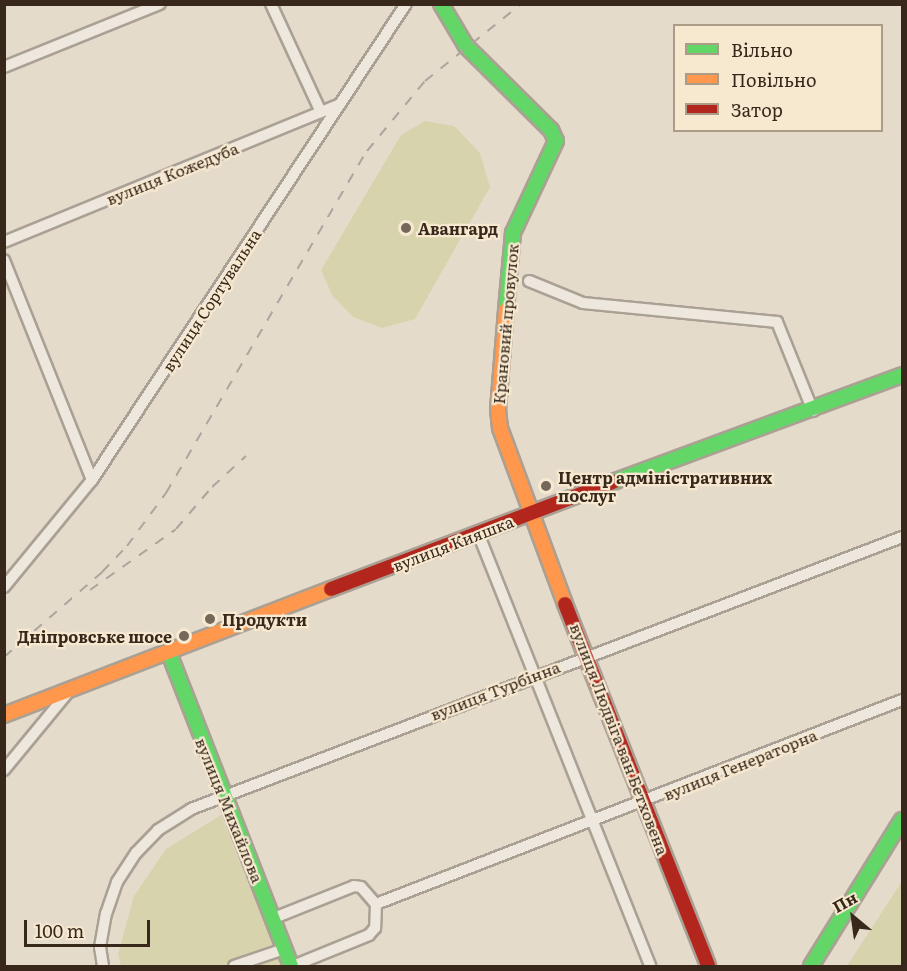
<!DOCTYPE html>
<html>
<head>
<meta charset="utf-8">
<style>
  body { margin:0 }
  #map { position:relative; width:907px; height:971px; overflow:hidden; background:#e5dbcb; font-family:Literata,serif }
  div>[style] { position:absolute }
  .green>* { inset:0; background:#d7d4ad }
  .roads { filter:drop-shadow(2px 0 #aaa094) drop-shadow(-2px 0 #aaa094) drop-shadow(0 2px #aaa094) drop-shadow(0 -2px #aaa094) }
  .street>* { height:10px; margin:-5px; padding:0 5px; transform-origin:5px; border-radius:5px; background:#ede7dd }
  .fast>* { height:14px; margin:-7px; padding:0 7px; transform-origin:7px; border-radius:7px; background:#63d668 }
  .slow>* { height:14px; margin:-7px; padding:0 7px; transform-origin:7px; border-radius:7px; background:#ff974d }
  .jam>* { height:14px; margin:-7px; padding:0 7px; transform-origin:7px; border-radius:7px; background:#b3261e }
  .rail>* { height:2px; margin-top:-1px; transform-origin:0; background:repeating-linear-gradient(90deg,#aba59d 0 10px,transparent 0 20px) }
  .dots>* { width:16px; height:16px; translate:-50% -50%; box-sizing:border-box; border:3px solid #f7e9d0; border-radius:50% }
  span { translate:-50% -50%; white-space:nowrap; text-align:center; line-height:1.15; -webkit-text-stroke:4.5px #f7e9d0; paint-order:stroke }
  .street-label { font-size:16px; color:#38281c }
  .poi-label { font-size:16px; color:#38281c; font-weight:700 }
  .left { translate:0 -50%; text-align:left }
  .right { translate:-100% -50%; text-align:right }
  .frame { position:absolute; inset:0; border:6px solid #38281c; pointer-events:none }
  .legend { position:absolute; left:673px; top:24px; width:210px; height:108px; box-sizing:border-box; background:#f7e9d0; border:2px solid #ab9c88; margin:0; padding:8px 10px; list-style:none; font-size:18px; color:#38281c }
  .legend li { display:flex; align-items:center; gap:12px; height:30px }
  .legend b { width:30px; border:2px solid #ab9c88 }
  .north { position:absolute; left:823px; top:887px; width:60px; height:60px; -webkit-text-stroke:4px #f7e9d0; paint-order:stroke; rotate:331deg; font-size:16px; font-weight:700; line-height:24px; text-align:center; color:#38281c }
  .north::after { content:''; display:block; margin:auto; width:21px; height:27px; background:#38281c; clip-path:polygon(50% 0,100% 100%,50% 72%,0 100%) }
  .scale { position:absolute; left:24px; top:920px; width:126px; height:27px; box-sizing:border-box; border:3px solid #38281c; border-top:0; padding-left:8px; font-size:18px; line-height:21px; white-space:nowrap; color:#38281c; -webkit-text-stroke:4px #f7e9d0; paint-order:stroke }
</style>
</head>
<body>
<div id="map">
  <div class="green">
    <div style="clip-path:polygon(425px 121px,454px 126px,480px 153px,490px 187px,415px 319px,382px 328px,353px 317px,332px 295px,321px 270px,401px 135px)"></div>
    <div style="clip-path:polygon(221px 815px,281px 966px,121px 966px,118px 954px,134px 896px,166px 849px)"></div>
    <div style="clip-path:polygon(902px 881px,902px 966px,847px 966px)"></div>
  </div>
  <div class="roads">
    <div class="street">
      <div style="left:271px;top:4px;width:119px;rotate:65.2deg"></div>
      <div style="left:4px;top:67px;width:168px;rotate:-22deg"></div>
      <div style="left:4px;top:242px;width:363px;rotate:-22.3deg"></div>
      <div style="left:4px;top:260px;width:237px;rotate:68.2deg"></div>
      <div style="left:529px;top:281px;width:58px;rotate:22.2deg"></div>
      <div style="left:583px;top:303px;width:195px;rotate:5.6deg"></div>
      <div style="left:777px;top:322px;width:96px;rotate:68deg"></div>
      <div style="left:478px;top:533px;width:466px;rotate:68.3deg"></div>
      <div style="left:4px;top:587px;width:139px;rotate:-50.6deg"></div>
      <div style="left:92px;top:480px;width:570px;rotate:-56.59deg"></div>
      <div style="left:4px;top:770px;width:104px;rotate:-50.5deg"></div>
      <div style="left:376px;top:904px;width:564px;rotate:-21.2deg"></div>
      <div style="left:274px;top:918px;width:86px;rotate:-21.8deg"></div>
      <div style="left:354px;top:886px;width:7px;rotate:8deg"></div>
      <div style="left:361px;top:887px;width:23px;rotate:49deg"></div>
      <div style="left:376px;top:904px;width:24px;rotate:92deg"></div>
      <div style="left:375px;top:928px;width:9px;rotate:131deg"></div>
      <div style="left:369px;top:935px;width:82px;rotate:157.8deg"></div>
      <div style="left:103px;top:966px;width:19px;rotate:-99deg"></div>
      <div style="left:100px;top:947px;width:34px;rotate:-80deg"></div>
      <div style="left:106px;top:914px;width:34px;rotate:-71deg"></div>
      <div style="left:117px;top:882px;width:35px;rotate:-57deg"></div>
      <div style="left:136px;top:853px;width:32px;rotate:-46deg"></div>
      <div style="left:158px;top:830px;width:39px;rotate:-32deg"></div>
      <div style="left:191px;top:809px;width:761px;rotate:-20.93deg"></div>
      <div style="left:234px;top:966px;width:53px;rotate:-18.8deg"></div>
    </div>
    <div class="fast">
      <div style="left:441px;top:4px;width:49px;rotate:59.2deg"></div>
      <div style="left:466px;top:46px;width:120px;rotate:44.7deg"></div>
      <div style="left:551px;top:130px;width:12px;rotate:66deg"></div>
      <div style="left:556px;top:141px;width:102px;rotate:115.1deg"></div>
      <div style="left:513px;top:233px;width:77px;rotate:95.2deg"></div>
      <div style="left:613px;top:482px;width:308px;rotate:-20.3deg"></div>
      <div style="left:169px;top:653px;width:336px;rotate:68.7deg"></div>
      <div style="left:811px;top:966px;width:172px;rotate:-58.1deg"></div>
    </div>
    <div class="slow">
      <div style="left:506px;top:310px;width:99px;rotate:94.6deg"></div>
      <div style="left:498px;top:409px;width:19px;rotate:84deg"></div>
      <div style="left:500px;top:428px;width:188px;rotate:69.7deg"></div>
      <div style="left:4px;top:715px;width:350px;rotate:-21.1deg"></div>
    </div>
    <div class="jam">
      <div style="left:331px;top:589px;width:302px;rotate:-20.8deg"></div>
      <div style="left:565px;top:604px;width:389px;rotate:68.4deg"></div>
    </div>
  </div>
  <div class="rail">
    <div style="left:90px;top:590px;width:105px;rotate:-35.3deg"></div>
    <div style="left:176px;top:529px;width:55px;rotate:-49.4deg"></div>
    <div style="left:212px;top:487px;width:46px;rotate:-42.4deg"></div>
    <div style="left:4px;top:657px;width:130px;rotate:-40.9deg"></div>
    <div style="left:102px;top:572px;width:36px;rotate:-46deg"></div>
    <div style="left:127px;top:546px;width:66px;rotate:-53.7deg"></div>
    <div style="left:166px;top:493px;width:397px;rotate:-59.6deg"></div>
    <div style="left:367px;top:151px;width:91px;rotate:-50.4deg"></div>
    <div style="left:425px;top:81px;width:123px;rotate:-38.7deg"></div>
  </div>
  <div class="dots">
    <div style="left:406px;top:228px;background:#756759"></div>
    <div style="left:546px;top:486px;background:#756759"></div>
    <div style="left:210px;top:619px;background:#756759"></div>
    <div style="left:184px;top:636px;background:#756759"></div>
  </div>
  <div class="street-label">
    <span style="left:172px;top:173px;rotate:-22deg">вулиця Кожедуба</span>
    <span style="left:211px;top:300px;rotate:-57deg">вулиця Сортувальна</span>
    <span style="left:505px;top:324px;rotate:-85deg">Крановий провулок</span>
    <span style="left:453px;top:543px;rotate:-21deg">вулиця Кияшка</span>
    <span style="left:495px;top:690px;rotate:-21deg">вулиця Турбінна</span>
    <span style="left:620px;top:739px;rotate:69deg">вулиця Людвіга ван Бетховена</span>
    <span style="left:740px;top:764px;rotate:-22deg">вулиця Генераторна</span>
    <span style="left:230px;top:810px;rotate:68deg">вулиця Михайлова</span>
  </div>
  <div class="poi-label">
    <span class="left" style="left:418px;top:228px">Авангард</span>
    <span class="left" style="left:558px;top:486px">Центр адміністративних<br>послуг</span>
    <span class="left" style="left:222px;top:619px">Продукти</span>
    <span class="right" style="left:172px;top:636px">Дніпровське шосе</span>
  </div>
  <div class="frame"></div>
  <ul class="legend">
  <li><b style="height:8px;background:#63d668"></b>Вільно</li>
  <li><b style="height:8px;background:#ff974d"></b>Повільно</li>
  <li><b style="height:8px;background:#b3261e"></b>Затор</li>
  </ul>
  <div class="north">Пн</div>
  <div class="scale">100 m</div>
</div>
</body>
</html>
